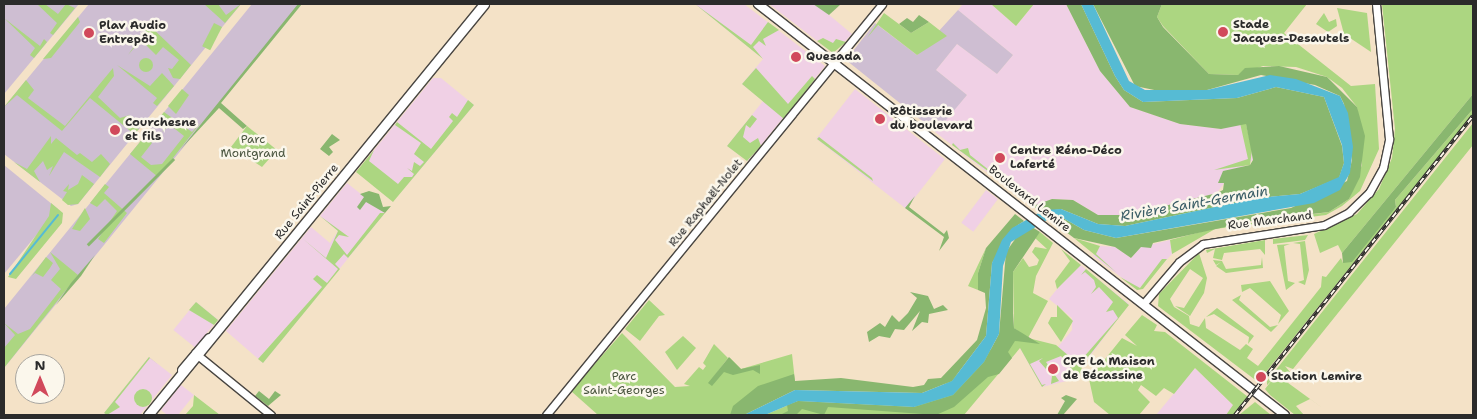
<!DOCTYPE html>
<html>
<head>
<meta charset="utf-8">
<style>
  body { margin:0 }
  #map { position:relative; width:1477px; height:419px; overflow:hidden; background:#f4e2c7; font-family:"Shantell Sans",sans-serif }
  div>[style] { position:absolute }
  .built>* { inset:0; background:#f0d0e5; transform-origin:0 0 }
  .industrial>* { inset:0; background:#cebed2 }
  .green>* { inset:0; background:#acd681; transform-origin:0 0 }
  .round { border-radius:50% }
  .forest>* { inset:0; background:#89b76f; transform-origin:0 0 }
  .water>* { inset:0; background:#56bbd4 }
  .stream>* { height:2px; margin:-1px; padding:0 1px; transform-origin:1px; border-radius:1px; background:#56bbd4 }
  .roads { filter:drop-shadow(1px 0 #494642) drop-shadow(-1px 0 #494642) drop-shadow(0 1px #494642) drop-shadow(0 -1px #494642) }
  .tertiary>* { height:7px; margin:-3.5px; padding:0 3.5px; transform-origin:3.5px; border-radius:3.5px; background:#fff }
  .secondary>* { height:8px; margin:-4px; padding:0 4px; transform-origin:4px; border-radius:4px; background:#fff }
  .primary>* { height:9px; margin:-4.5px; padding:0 4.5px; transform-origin:4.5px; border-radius:4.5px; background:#fff }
  .rail>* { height:4px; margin-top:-2px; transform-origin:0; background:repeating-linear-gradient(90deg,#fbf7ec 0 5.5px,#2b2b2b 0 11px); box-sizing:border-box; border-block:1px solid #2b2b2b }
  .dots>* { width:14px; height:14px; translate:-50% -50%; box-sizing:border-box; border:2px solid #fbf7ec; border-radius:50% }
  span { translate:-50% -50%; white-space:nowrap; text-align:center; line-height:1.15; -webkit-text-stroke:5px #fbf7ec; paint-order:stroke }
  .poi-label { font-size:12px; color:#2b2b2b; font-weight:700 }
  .left { translate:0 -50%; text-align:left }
  .park-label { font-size:12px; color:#4b5640 }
  .street-label { font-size:12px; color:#2b2b2b }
  .water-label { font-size:14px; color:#3a5d66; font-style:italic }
  .frame { position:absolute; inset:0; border:5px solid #2b2b2b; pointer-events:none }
  .north { position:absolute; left:15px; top:354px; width:50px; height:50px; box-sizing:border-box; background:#fbf7ec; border:1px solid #a8a59f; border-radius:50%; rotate:0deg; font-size:14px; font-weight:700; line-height:20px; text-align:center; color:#2b2b2b }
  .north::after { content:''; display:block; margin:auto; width:18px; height:22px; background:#d1495b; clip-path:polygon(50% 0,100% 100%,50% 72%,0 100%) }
</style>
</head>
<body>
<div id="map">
  <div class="built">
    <div style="clip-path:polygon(695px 4px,744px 4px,825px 66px,748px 161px,727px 146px,763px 101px,742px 84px,763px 59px)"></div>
    <div style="clip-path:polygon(769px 4px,816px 4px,852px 34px,833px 53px)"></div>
    <div style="clip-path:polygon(963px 4px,991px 4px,1016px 26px,1034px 4px,1066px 4px,1100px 71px,1130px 107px,1180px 124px,1221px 129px,1236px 123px,1246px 124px,1253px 160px,1218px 183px,1224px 183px,1217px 193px,1128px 215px,1098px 215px,1073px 200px,1052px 199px,1032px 207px,935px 132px,967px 95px,936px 70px,957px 44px,997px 74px,1013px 55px,958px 10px)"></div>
    <div style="clip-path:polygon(433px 78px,441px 78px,474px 105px,403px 190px,366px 160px)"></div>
    <div style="left:855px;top:89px;width:114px;height:63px;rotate:38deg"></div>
    <div style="clip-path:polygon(347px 183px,385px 213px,263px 363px,226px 331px,311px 227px,330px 243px,338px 231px,320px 216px)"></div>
    <div style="left:986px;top:190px;width:15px;height:41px;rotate:37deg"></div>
    <div style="clip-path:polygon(1170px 240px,1172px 254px,1138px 290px,1093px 256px,1100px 246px,1115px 247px,1131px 258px,1141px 247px)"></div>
    <div style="clip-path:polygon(1078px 263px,1129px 304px,1082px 367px,1057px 348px,1072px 330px,1072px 318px,1049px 299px)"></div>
    <div style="left:196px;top:302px;width:28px;height:36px;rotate:39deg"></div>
    <div style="clip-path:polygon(1020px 348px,1053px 350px,1080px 373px,1079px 378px,1042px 387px)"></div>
    <div style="clip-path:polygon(149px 357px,172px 375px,140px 415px,107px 415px,104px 413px)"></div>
    <div style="clip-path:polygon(1195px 368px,1234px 406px,1226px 415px,1156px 415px)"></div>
    <div style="clip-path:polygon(181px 385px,194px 395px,178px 415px,167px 415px,161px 410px)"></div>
  </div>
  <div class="industrial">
    <div style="clip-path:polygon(4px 4px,79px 4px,4px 94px)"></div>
    <div style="clip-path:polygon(89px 4px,241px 4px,78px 204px,71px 206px,4px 154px,4px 107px)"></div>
    <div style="clip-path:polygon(252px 4px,300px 4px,4px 368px,4px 309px)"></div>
    <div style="clip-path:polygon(958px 10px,1013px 55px,997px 74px,957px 44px,936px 70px,967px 95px,936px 132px,846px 60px,875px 23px,917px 55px)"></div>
    <div style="clip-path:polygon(4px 165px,58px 209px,4px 274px)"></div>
  </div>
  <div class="green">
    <div style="clip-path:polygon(37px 4px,45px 4px,58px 14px,66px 4px,75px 8px,53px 35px,50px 33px,57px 23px)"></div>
    <div style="clip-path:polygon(204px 4px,218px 4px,226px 15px,241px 4px,225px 23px)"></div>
    <div style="clip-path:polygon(695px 4px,751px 45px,768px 22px,779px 30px,763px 39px,766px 46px,759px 41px,753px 47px,763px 59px)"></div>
    <div style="clip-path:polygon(991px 4px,1034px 4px,1016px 26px)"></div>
    <div style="clip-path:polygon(1162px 4px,1307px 4px,1284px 33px,1351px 86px,1375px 84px,1379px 149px,1360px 191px,1342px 206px,1326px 215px,1215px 229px,1172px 254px,1170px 240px,1216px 228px,1329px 212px,1349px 199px,1362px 165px,1357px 107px,1342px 88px,1327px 77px,1296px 67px,1263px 66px,1238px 75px,1209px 74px,1163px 26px,1157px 17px)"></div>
    <div style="clip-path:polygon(1382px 4px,1473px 4px,1473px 94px,1342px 253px,1338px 245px,1320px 253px,1314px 234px,1357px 214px,1379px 189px,1392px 158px,1395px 129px)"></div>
    <div style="clip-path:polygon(1337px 8px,1367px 13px,1371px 52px,1344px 34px)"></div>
    <div style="clip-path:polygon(884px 13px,911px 33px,929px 22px,947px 36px,917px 55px,878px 25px,867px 38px)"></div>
    <div style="clip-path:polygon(1324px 13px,1329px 22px,1336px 19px,1337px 26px,1328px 32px,1316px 24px)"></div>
    <div style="clip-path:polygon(78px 17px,80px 22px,51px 58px,43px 59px)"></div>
    <div style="clip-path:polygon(4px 18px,40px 46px,44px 39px,47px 42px,34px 58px,30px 55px,35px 48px)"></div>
    <div style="left:214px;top:23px;width:9px;height:26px;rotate:27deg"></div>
    <div style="clip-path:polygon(149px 25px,191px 65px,180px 79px,173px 78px,168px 68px,172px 69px,179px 60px,163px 47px,156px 55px,141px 40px,128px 55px)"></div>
    <div style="clip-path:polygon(823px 38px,833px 43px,836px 39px,846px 42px,833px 53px,817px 41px)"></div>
    <div class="round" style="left:139px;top:58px;width:14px;height:14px"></div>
    <div style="clip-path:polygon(117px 65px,150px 86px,162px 73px,174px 86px,157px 106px,153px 103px,157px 98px)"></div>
    <div style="clip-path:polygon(113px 68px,114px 76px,98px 97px,120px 118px,130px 115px,125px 124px,139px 129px,134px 134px,90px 98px,62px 131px,17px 95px,4px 107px,26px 80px,34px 90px,28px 98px,65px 126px)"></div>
    <div style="clip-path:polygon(756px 68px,788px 104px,812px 76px,815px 79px,784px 119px,742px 84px)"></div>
    <div style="clip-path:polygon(182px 89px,189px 95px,176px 114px,168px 106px)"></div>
    <div style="clip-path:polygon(468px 100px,474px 105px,393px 202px,356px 172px,374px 150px,369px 161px,398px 184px,404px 177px,412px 177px,414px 174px,407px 168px,412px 171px,414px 162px,420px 166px,424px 162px,414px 154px,421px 143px,395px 125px,397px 122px,431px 149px,453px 121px,449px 117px,452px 113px,457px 117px)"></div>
    <div style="clip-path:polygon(1473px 109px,1473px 114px,1258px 382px,1158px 306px,1159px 294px,1199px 253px,1207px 278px,1204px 293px,1190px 316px,1175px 306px,1184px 308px,1203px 278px,1190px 269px,1170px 299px,1174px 307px,1189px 316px,1190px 324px,1199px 327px,1205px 318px,1206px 328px,1240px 350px,1246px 344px,1253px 349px,1247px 358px,1258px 366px,1321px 287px,1322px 276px,1326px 277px,1341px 258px,1343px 263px,1396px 207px,1395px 200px)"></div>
    <div style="clip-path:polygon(164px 112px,192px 132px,202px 121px,158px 177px,130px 154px,149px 131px,145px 137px,152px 143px,141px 157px,151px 165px,162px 164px,184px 136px,170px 125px,162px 132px,169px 121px,163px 115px,154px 124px)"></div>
    <div style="clip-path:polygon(752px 115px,757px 119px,750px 128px,746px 125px,743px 137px,750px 143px,758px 138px,761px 146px,747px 161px,727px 146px)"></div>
    <div style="clip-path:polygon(1240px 123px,1246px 124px,1252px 150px,1250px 165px,1214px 170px,1248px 159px)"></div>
    <div style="clip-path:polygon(1473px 123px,1473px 145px,1293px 369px,1285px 366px,1290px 372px,1284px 380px,1328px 412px,1310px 399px,1296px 406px,1304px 415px,1295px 415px,1270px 395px,1265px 389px,1272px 380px,1267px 385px,1267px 381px)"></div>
    <div style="clip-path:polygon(247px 126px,277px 150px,262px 167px,231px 147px)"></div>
    <div style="clip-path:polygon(51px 136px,51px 144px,56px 138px,77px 155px,80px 153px,92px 162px,101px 154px,110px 164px,100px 177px,64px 152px,49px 176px,53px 166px,47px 170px,43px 161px,34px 171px,40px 182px,14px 162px,27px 169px)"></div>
    <div style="clip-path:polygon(819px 137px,872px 178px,873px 181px,817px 139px)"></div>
    <div style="clip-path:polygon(953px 143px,960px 150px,968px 148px,970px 155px,1014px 190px,952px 145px)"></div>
    <div style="clip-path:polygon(82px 175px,94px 184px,78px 204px,68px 205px,62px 200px,67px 192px,63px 191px,69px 184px,68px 190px,78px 184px)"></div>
    <div style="clip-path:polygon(105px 184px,109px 187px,104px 193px,127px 213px,104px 243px,98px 239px,117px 211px,105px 199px,97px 207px,90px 203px)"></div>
    <div style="clip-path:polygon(51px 203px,63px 213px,62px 223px,16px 279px,8px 277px,49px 216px)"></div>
    <div style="clip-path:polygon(85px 208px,90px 219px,80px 231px,72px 229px)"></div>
    <div style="clip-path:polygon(380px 213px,385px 213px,348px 258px,344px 254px,335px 264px,340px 269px,263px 363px,258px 359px,322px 287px,313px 279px,317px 275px,327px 283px,338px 269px,302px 238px,326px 258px,338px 231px,320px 216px,349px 237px,339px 235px,335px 240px,347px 255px)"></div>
    <div style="clip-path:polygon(1040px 232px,1053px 243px,1036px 276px,1033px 293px,1048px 301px,1028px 338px,1056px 345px,1082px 367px,1079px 378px,1061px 356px,1046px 362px,1059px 381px,1051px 384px,1052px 376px,1039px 361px,1043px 358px,1030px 364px,1042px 385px,1046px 384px,1042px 387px,1020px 348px,964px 415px,765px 415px,798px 401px,914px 407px,993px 348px,1026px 337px,1014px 328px,1013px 272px,1023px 258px,1029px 267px,1037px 265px,1039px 260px,1032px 252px,1035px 247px,1047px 249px,1035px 238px)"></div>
    <div style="clip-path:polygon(1308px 235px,1305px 240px,1273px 244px,1273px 239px)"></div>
    <div style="clip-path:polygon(1074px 238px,1100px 246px,1096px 254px,1117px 273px)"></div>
    <div style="clip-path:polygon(1265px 240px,1265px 255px,1260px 249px,1224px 253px,1222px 260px,1213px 258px,1215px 249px,1207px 253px,1206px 250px)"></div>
    <div style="clip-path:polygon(1305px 241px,1309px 270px,1305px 285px,1298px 282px,1304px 280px,1300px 244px,1293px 243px)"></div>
    <div style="clip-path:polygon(1290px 244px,1284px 246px,1288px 281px,1295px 283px,1286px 290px,1277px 245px)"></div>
    <div style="clip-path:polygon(986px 248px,978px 273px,978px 290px,968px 286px)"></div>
    <div style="clip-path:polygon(1061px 249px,1081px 265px,1057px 289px,1055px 281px,1070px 261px)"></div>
    <div style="clip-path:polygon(50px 252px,78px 275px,4px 368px,4px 348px,15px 335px,4px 323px,18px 334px,30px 329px,61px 289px,51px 280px,60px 269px)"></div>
    <div style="clip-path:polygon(46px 257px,53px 263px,50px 268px,43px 277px,35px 273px,32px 276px)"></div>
    <div style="clip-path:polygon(1262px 257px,1263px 268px,1226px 273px,1216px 266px,1221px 262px,1216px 265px,1213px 260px,1222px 261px,1226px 269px,1261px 265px)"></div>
    <div style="clip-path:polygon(1162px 259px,1167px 259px,1143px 289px,1137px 290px,1120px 277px,1140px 288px)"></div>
    <div style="clip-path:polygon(1086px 269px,1129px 305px,1085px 361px,1082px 359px,1118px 318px,1113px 310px,1106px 312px,1113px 302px,1099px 287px,1091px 294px,1096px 287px,1094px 280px,1085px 272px,1081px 275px)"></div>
    <div style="clip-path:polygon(1270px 281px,1289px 311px,1278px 324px,1281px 315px,1250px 288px,1242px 292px,1241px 285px)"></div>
    <div style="clip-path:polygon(1241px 295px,1239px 300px,1270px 327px,1278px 325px,1271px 332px,1232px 300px)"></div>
    <div style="clip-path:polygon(649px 300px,665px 315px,659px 316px,640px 341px,625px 329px)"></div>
    <div style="clip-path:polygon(196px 302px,218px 320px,214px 325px,189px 310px)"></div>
    <div style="clip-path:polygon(1057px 305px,1073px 321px,1061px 342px,1048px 323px,1051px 317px,1057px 317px)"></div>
    <div style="clip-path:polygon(1217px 308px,1254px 336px,1248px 344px,1249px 337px,1214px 314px,1206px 317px)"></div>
    <div style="clip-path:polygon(1142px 315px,1157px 325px,1154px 331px,1165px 332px,1248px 397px,1233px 415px,1226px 415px,1233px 405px,1195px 368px,1174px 394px,1164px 388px,1156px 396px,1141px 385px,1138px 390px,1150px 402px,1139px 415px,1110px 415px,1094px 402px,1089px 379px,1122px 338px,1137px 346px,1125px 335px)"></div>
    <div style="clip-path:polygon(622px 333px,675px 387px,690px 386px,684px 384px,699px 367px,703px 370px,706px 366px,703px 363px,714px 344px,728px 358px,709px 383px,730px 358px,741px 369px,792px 354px,795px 381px,744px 415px,598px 415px,571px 391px)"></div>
    <div style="clip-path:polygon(683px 336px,696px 348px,677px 370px,665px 352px)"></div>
    <div style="clip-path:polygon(149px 357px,160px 366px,150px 358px,115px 402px,120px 407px,107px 415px,104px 413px)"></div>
    <div class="round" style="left:134px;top:389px;width:18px;height:18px"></div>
    <div style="clip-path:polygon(194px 395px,220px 415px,185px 415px,193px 406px)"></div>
    <div style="clip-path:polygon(1255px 402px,1271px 415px,1239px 415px)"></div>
  </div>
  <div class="forest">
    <div style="clip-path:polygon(298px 4px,302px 4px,221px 103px,247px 126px,243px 129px,219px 108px,180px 150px)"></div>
    <div style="clip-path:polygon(813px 4px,841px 4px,829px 15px)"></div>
    <div style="clip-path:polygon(1066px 4px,1081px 4px,1115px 76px,1124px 90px,1143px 102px,1237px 98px,1276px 87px,1324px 97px,1342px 146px,1344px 163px,1339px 178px,1300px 194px,1258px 198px,1125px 226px,1098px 224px,1061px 209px,1041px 212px,1033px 206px,1052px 199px,1073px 200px,1098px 215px,1128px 215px,1217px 193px,1223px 190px,1224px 183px,1218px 183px,1223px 171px,1250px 165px,1253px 160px,1246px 124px,1221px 129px,1180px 124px,1130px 107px,1100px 71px)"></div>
    <div style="clip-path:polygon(1093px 4px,1162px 4px,1157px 17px,1163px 27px,1209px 74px,1238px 75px,1245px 68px,1279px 66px,1327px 77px,1357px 107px,1365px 136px,1360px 177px,1349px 199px,1329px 212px,1252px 221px,1153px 243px,1151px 248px,1141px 247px,1131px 258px,1115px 247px,1074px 238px,1050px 220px,1063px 218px,1084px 230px,1116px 238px,1291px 208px,1347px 181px,1352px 160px,1344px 104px,1340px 96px,1315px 85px,1261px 75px,1207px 90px,1164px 92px,1135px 86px)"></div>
    <div style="clip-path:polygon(919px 15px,929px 22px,911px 33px,899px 24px,907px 18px,913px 22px)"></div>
    <div style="clip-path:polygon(1473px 94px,1473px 109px,1395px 200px,1396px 207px,1352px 262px,1343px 263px,1342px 253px)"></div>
    <div style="clip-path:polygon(332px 134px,340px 140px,329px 147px,333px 152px,329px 156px,320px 149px)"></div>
    <div style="left:173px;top:158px;width:3px;height:122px;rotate:45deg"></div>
    <div style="clip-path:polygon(369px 191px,379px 194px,383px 207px,391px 206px,385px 213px,366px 202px,360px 210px,357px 207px,364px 197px,360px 194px)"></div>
    <div style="clip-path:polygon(915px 196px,909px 207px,944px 234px,947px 230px,949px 238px,939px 251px,944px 237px,905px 208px)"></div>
    <div style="clip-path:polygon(1015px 214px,1024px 221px,1012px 229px,992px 263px,986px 336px,952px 381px,922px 393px,795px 390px,744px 415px,730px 415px,733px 406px,758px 386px,794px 374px,795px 381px,841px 378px,913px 387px,924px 385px,928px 379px,941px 378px,977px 340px,986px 308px,985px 293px,978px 290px,978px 273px,986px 248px)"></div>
    <div style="clip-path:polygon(1032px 227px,1040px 232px,1013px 272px,1013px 313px,1014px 328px,1040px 344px,1015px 341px,1008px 352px,1012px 358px,999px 374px,988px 377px,954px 407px,936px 415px,828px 407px,824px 415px,802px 409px,796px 415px,780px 415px,788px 411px,787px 405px,798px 401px,914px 407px,953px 395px,984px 362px,999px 334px,1006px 252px,1018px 235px)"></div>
    <div style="clip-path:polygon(95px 255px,81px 276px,56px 305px,71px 283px)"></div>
    <div style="clip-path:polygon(910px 292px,928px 296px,934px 309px,943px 305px,948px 310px,929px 314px,928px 323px,922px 322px,912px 331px,920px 311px,904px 330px,895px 329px,890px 338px,879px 336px,869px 342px,867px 332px,880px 323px,885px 327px,892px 315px,899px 322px,908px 313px,917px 298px)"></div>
    <div style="clip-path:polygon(729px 357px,741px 369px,760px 365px,760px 374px,753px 370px,733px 375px,724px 372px,712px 386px,708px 383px)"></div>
    <div style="clip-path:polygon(259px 391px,269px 399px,275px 391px,281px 395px,268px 406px,255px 396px)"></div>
    <div style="clip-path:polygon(1066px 395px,1077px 399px,1063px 415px,1057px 415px,1065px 401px,1061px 398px)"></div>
  </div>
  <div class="water">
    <div style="clip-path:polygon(1081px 4px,1093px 4px,1129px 81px,1145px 90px,1207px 90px,1270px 75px,1296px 79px,1340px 96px,1348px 113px,1353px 147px,1350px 173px,1340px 190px,1314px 203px,1116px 238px,1084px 230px,1063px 218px,1047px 220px,1011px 242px,1003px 266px,999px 334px,984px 362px,953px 395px,914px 407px,798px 401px,765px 415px,744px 415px,795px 390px,922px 393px,952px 381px,986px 336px,992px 263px,1002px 240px,1012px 228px,1044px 210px,1061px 209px,1098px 224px,1125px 226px,1258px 198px,1300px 194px,1339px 177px,1344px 163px,1342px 145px,1324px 97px,1276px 87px,1237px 98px,1143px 102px,1124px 90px,1115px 76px)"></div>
  </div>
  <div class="stream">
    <div style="left:10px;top:274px;width:76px;rotate:-50.9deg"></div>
  </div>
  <div class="roads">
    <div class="tertiary">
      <div style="left:1144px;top:303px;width:54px;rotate:-49.5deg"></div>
      <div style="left:1179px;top:262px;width:30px;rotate:-37deg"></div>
      <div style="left:1203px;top:244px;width:122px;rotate:-8.9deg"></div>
      <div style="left:1324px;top:225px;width:28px;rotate:-27deg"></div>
      <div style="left:1349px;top:212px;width:28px;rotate:-44deg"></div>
      <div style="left:1369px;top:193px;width:29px;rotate:-61deg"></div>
      <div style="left:1383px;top:168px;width:30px;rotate:-78deg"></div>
      <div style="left:1389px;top:139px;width:136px;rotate:-95.5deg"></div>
      <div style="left:195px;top:353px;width:98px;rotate:39.2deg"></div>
      <div style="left:546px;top:415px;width:531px;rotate:-50.73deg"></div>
    </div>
    <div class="secondary">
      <div style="left:758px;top:4px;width:668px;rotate:37.95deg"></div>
    </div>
    <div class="primary">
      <div style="left:182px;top:370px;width:42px;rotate:-49.8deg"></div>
      <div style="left:148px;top:415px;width:531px;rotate:-50.73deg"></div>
    </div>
  </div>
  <div class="rail">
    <div style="left:1235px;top:415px;width:382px;rotate:-51.5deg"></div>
  </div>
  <div class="dots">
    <div style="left:1223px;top:32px;background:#d1495b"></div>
    <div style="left:89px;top:33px;background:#d1495b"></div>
    <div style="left:796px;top:57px;background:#d1495b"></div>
    <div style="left:880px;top:119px;background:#d1495b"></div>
    <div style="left:115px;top:130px;background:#d1495b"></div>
    <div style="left:1000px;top:158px;background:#d1495b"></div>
    <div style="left:1053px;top:369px;background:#d1495b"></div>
    <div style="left:1261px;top:377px;background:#d1495b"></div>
  </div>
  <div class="poi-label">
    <span class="left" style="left:1233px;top:32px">Stade<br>Jacques-Desautels</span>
    <span class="left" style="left:99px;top:33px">Plav Audio<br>Entrepôt</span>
    <span class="left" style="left:806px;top:57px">Quesada</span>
    <span class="left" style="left:890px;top:119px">Rôtisserie<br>du boulevard</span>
    <span class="left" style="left:125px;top:130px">Courchesne<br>et fils</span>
    <span class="left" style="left:1010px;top:158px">Centre Réno-Déco<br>Laferté</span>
    <span class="left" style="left:1063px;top:369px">CPE La Maison<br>de Bécassine</span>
    <span class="left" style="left:1271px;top:377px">Station Lemire</span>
  </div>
  <div class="park-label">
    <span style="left:253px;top:147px">Parc<br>Montgrand</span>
    <span style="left:624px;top:384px">Parc<br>Saint-Georges</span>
  </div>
  <div class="street-label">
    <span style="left:1029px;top:199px;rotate:38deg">Boulevard Lemire</span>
    <span style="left:307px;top:202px;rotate:-51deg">Rue Saint-Pierre</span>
    <span style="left:706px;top:203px;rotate:-51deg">Rue Raphaël-Nolet</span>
    <span style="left:1270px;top:221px;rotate:-7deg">Rue Marchand</span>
  </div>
  <div class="water-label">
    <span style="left:1194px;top:203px;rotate:-10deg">Rivière Saint-Germain</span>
  </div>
  <div class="frame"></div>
  <div class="north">N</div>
</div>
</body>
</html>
